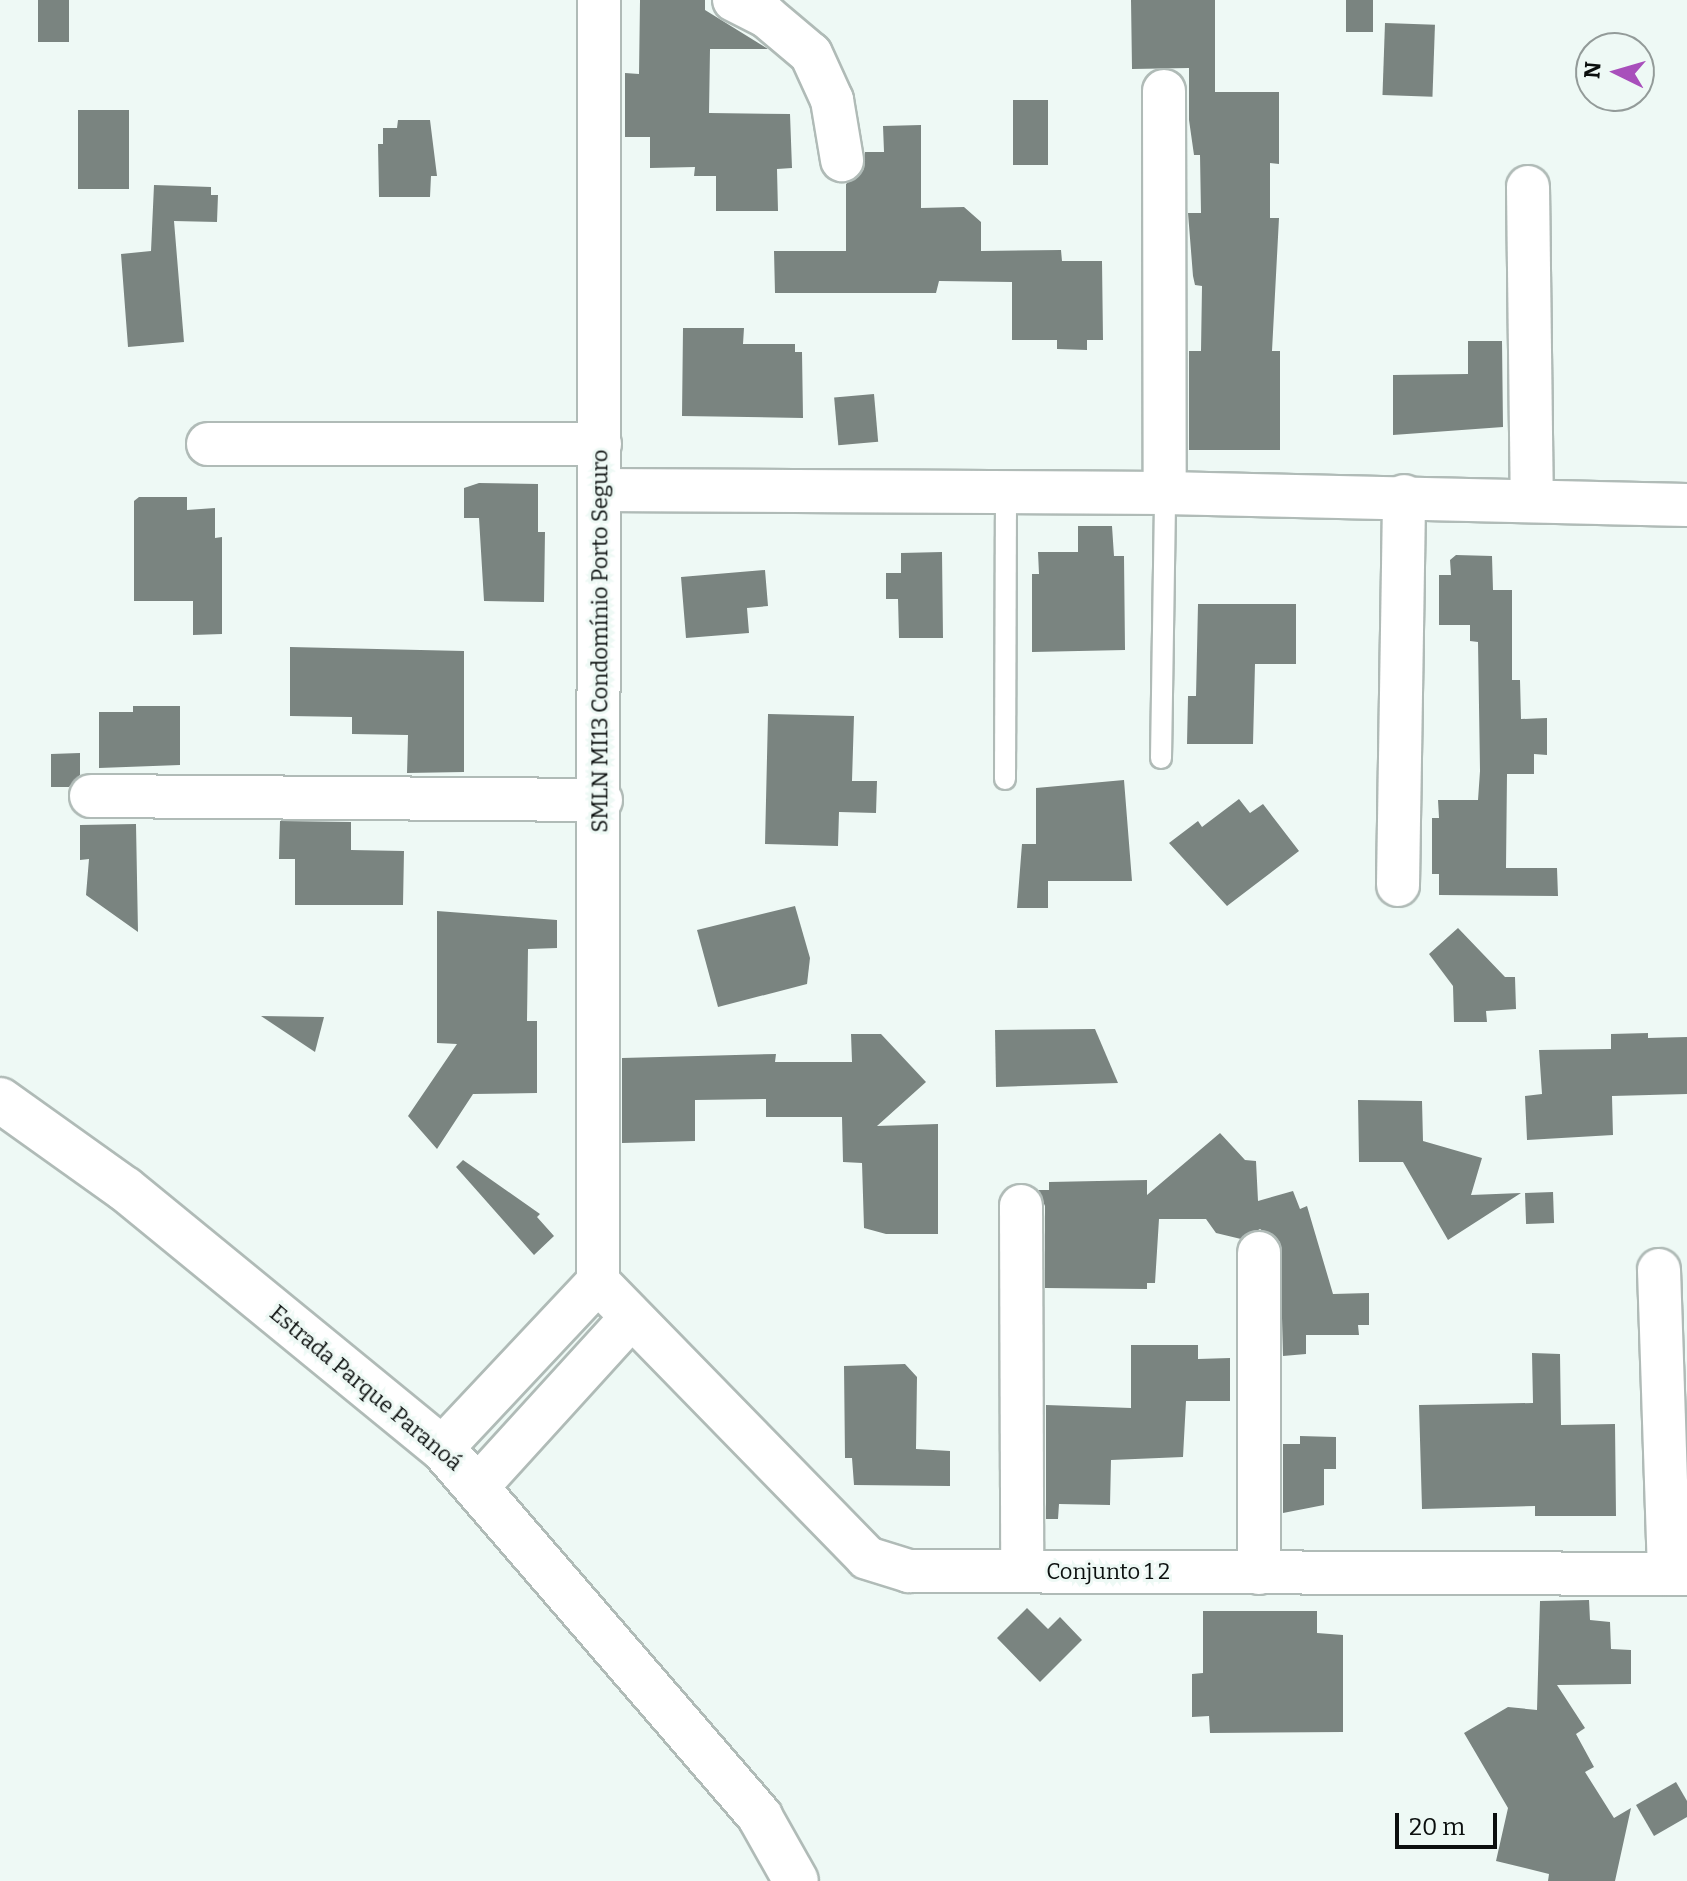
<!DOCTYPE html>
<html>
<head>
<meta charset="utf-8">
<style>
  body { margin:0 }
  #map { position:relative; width:1687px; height:1881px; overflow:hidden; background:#eef9f5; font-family:Bitter,serif }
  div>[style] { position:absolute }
  .building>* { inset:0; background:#7a8480; transform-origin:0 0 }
  .roads { filter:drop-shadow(2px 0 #b0bbb7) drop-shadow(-2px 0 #b0bbb7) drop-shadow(0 2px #b0bbb7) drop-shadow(0 -2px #b0bbb7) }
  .service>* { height:20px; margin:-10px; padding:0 10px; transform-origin:10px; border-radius:10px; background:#fff }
  .minor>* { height:42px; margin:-21px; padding:0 21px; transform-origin:21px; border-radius:21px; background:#fff }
  .primary>* { height:44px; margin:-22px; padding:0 22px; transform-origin:22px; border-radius:22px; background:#fff }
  span { translate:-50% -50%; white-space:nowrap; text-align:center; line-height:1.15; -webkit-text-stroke:6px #eef9f5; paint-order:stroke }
  .street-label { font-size:22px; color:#0b0f0e }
  .north { position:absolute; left:1575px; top:32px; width:80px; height:80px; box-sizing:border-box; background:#eef9f5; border:2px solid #939b99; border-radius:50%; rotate:275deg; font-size:22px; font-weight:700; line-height:32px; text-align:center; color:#0b0f0e }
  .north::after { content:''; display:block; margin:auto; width:28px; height:36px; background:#a84fbb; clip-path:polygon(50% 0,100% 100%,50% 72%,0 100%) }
  .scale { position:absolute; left:1395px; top:1813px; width:102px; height:36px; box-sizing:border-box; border:4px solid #0b0f0e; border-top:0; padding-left:10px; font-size:24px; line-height:28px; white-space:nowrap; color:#0b0f0e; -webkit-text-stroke:6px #eef9f5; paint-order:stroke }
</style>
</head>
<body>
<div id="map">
  <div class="building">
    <div style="left:38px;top:0;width:31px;height:42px"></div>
    <div style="clip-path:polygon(640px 0,705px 0,705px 10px,768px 49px,710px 49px,709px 113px,790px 114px,792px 168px,777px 169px,778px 211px,716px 211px,716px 176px,694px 176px,695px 167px,650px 168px,650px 137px,625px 137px,625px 73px,639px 74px)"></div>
    <div style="clip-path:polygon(1131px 0,1215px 0,1215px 92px,1279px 92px,1279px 164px,1270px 163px,1270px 218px,1279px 218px,1272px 351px,1280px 351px,1280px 450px,1189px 450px,1189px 351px,1201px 351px,1202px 286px,1195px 285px,1193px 276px,1188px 213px,1201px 213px,1200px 155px,1194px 155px,1189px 120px,1189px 68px,1132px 69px)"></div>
    <div style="left:1346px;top:0;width:27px;height:32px"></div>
    <div style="left:1385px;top:23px;width:50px;height:72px;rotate:2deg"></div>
    <div style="left:1013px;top:100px;width:35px;height:65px"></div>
    <div style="left:78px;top:110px;width:51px;height:79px"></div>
    <div style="clip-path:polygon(398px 120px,430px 120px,437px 176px,431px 176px,430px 197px,379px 197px,378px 144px,383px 144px,383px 128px,397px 128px)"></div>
    <div style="clip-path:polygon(921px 125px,921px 208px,964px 207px,981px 222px,981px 251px,1061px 250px,1062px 261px,1102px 261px,1103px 340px,1087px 340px,1087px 350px,1057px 349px,1057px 340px,1012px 340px,1012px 282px,939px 281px,936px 293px,775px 293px,774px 251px,846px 251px,846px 184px,864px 169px,865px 152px,884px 152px,883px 126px)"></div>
    <div style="clip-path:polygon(154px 185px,211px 187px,211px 195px,218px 195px,217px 222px,174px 221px,184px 342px,128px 347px,121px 254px,151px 251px)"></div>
    <div style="clip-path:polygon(683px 328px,744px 328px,743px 344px,795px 344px,795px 352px,802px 352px,803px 418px,682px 416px)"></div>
    <div style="clip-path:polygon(1468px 341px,1502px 341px,1503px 427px,1393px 435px,1393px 375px,1468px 374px)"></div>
    <div style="left:874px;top:394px;width:48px;height:40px;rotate:85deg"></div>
    <div style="clip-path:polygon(479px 483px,538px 484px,538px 532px,545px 532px,544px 602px,484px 601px,479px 518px,464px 518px,464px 488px)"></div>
    <div style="clip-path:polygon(139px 497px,187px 497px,187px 510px,215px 508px,215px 538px,222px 537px,222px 634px,193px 635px,193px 601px,134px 601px,134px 501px)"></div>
    <div style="clip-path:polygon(1078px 526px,1112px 526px,1114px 556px,1124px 556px,1125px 650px,1032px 652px,1032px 574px,1039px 574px,1038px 552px,1078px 552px)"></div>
    <div style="clip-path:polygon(942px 552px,943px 638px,899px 638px,898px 599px,886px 599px,886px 573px,901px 573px,901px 553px)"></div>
    <div style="clip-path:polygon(1456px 555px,1492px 556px,1493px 590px,1512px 590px,1512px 680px,1520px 680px,1521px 719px,1547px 718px,1547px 755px,1534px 754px,1534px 774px,1507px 774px,1506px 868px,1557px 868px,1558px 896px,1439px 895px,1439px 874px,1432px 874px,1432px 818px,1439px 818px,1438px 800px,1478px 800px,1480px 771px,1478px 642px,1470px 641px,1470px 625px,1439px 625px,1439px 575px,1451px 575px,1450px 560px)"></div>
    <div style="clip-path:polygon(765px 570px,768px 606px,747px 608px,749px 633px,686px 638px,681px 577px)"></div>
    <div style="clip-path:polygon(1198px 604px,1296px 604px,1296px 664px,1255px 664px,1253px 744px,1187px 744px,1188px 696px,1196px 696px)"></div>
    <div style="clip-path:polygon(290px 647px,464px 651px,464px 772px,407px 773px,408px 735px,352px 734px,352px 717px,290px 716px)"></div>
    <div style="clip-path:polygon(133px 706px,180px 706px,180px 765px,99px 768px,99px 712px,133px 712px)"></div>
    <div style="clip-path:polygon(768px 714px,854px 716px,852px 781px,877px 781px,876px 813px,839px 812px,838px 846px,765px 844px)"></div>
    <div style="clip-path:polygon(80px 753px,80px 775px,69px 787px,51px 787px,51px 754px)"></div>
    <div style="clip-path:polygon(1124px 780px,1132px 881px,1048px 881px,1048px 908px,1017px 908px,1022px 844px,1036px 844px,1036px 788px)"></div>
    <div style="clip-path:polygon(1239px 799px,1250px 813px,1263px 804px,1299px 851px,1227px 906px,1169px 843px,1198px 821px,1202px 827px)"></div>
    <div style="clip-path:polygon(280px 821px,351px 822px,351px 850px,404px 851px,403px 905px,295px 905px,295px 859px,279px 859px)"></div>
    <div style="clip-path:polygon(136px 824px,138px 932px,86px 895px,89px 859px,80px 860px,80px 825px)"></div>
    <div style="clip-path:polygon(795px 906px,810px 958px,807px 984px,718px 1007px,697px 930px)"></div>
    <div style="clip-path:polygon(437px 911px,557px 920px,557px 948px,528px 949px,527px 1021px,537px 1021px,537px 1093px,473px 1094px,437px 1149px,408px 1116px,457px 1044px,437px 1043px)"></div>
    <div style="clip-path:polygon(1458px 928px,1505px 977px,1515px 977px,1516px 1009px,1486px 1011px,1487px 1022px,1454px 1022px,1453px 986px,1429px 954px)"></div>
    <div style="clip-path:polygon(261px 1016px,324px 1017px,315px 1052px)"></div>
    <div style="clip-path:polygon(1095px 1029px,1118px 1083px,996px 1087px,995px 1030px)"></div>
    <div style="clip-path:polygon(1648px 1033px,1648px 1038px,1687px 1037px,1687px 1094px,1612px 1096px,1613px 1135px,1527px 1140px,1525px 1096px,1542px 1094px,1539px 1050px,1611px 1049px,1611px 1034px)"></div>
    <div style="clip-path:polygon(851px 1034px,881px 1034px,926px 1082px,877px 1126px,938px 1124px,938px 1234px,886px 1234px,864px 1228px,862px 1163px,843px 1162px,842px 1117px,766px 1117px,766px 1099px,695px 1100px,695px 1141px,622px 1143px,622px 1058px,776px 1054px,775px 1062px,852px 1062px)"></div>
    <div style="clip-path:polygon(1358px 1100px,1422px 1101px,1423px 1141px,1482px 1158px,1471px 1195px,1521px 1193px,1448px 1240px,1403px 1162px,1359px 1162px)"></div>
    <div style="clip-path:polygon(1220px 1133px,1245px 1160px,1256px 1161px,1258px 1201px,1293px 1191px,1300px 1209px,1307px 1206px,1333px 1294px,1369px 1293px,1369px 1325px,1358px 1325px,1359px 1335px,1306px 1335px,1306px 1354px,1283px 1356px,1280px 1242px,1260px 1229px,1241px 1239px,1216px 1233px,1206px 1219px,1159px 1219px,1155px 1283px,1147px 1283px,1147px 1289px,1045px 1288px,1045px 1206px,1038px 1190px,1049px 1190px,1049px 1182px,1147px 1180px,1147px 1195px)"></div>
    <div style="clip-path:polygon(463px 1160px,540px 1214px,537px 1217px,554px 1236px,534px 1255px,456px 1167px)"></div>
    <div style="left:1553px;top:1192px;width:31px;height:28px;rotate:88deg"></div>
    <div style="clip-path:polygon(1131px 1345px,1198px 1345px,1198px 1359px,1230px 1358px,1230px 1401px,1186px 1401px,1183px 1457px,1111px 1460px,1110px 1505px,1059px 1504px,1058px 1519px,1046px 1519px,1046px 1405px,1131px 1408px)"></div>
    <div style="clip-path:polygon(1532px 1353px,1560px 1354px,1561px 1425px,1615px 1424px,1616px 1516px,1535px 1516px,1535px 1506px,1422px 1509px,1419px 1405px,1533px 1403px)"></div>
    <div style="clip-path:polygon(905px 1364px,917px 1377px,916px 1449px,950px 1451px,950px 1486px,854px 1485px,852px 1458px,845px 1458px,844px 1366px)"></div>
    <div style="clip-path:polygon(1300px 1436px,1336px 1437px,1336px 1469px,1324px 1469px,1324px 1505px,1283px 1513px,1283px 1444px,1300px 1444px)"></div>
    <div style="clip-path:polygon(1589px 1600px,1590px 1620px,1610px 1622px,1611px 1649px,1631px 1650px,1631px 1684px,1557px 1685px,1585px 1728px,1576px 1734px,1594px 1767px,1585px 1772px,1614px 1818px,1631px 1808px,1615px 1881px,1548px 1881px,1549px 1874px,1496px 1861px,1508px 1808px,1464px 1733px,1508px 1707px,1537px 1710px,1540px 1601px)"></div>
    <div style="clip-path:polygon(1027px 1608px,1048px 1629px,1060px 1617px,1082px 1640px,1040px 1682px,997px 1638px)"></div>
    <div style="clip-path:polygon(1203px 1611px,1317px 1611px,1317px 1633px,1343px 1635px,1343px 1732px,1210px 1733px,1209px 1716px,1192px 1717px,1192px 1674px,1203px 1673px)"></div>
    <div style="clip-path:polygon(1676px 1782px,1687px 1801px,1687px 1817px,1654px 1836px,1636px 1805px)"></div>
  </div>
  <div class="roads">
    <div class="service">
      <div style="left:1161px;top:758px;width:265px;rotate:-89.1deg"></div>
      <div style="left:1005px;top:779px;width:288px;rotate:-89.8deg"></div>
    </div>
    <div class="minor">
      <div style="left:599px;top:0;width:1282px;rotate:90.04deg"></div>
      <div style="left:598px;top:1282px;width:385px;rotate:45.7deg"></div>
      <div style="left:867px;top:1558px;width:44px;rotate:17.2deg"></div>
      <div style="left:909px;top:1571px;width:778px;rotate:0.22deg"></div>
      <div style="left:734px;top:0;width:37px;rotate:27deg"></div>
      <div style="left:767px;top:17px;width:57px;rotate:40.1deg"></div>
      <div style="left:811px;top:54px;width:51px;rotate:65.5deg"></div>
      <div style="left:832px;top:100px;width:61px;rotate:80.5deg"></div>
      <div style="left:1164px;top:91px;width:402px;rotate:89.9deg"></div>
      <div style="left:1528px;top:187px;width:313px;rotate:89.3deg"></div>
      <div style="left:208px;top:444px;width:392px"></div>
      <div style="left:599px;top:490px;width:566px;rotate:0.3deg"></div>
      <div style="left:1165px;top:493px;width:522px;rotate:1.32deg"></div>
      <div style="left:91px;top:796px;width:510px;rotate:0.45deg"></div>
      <div style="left:1398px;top:885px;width:389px;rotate:-89.1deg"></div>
      <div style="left:1021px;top:1206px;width:365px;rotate:89.8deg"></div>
      <div style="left:1659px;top:1270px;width:304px;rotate:88.1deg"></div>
      <div style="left:442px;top:1448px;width:228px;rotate:-46.8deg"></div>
      <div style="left:478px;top:1486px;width:226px;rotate:-47.7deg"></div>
      <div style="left:1259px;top:1573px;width:320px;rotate:-90deg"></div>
    </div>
    <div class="primary">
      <div style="left:0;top:1100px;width:153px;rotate:35.5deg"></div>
      <div style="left:125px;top:1189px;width:409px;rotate:39.3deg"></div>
      <div style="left:442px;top:1448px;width:487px;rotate:49.2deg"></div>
      <div style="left:760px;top:1817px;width:73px;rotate:60.6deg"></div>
    </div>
  </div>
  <div class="street-label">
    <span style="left:600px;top:641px;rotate:-90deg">SMLN MI13 Condomínio Porto Seguro</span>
    <span style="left:366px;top:1388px;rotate:40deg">Estrada Parque Paranoá</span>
    <span style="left:1108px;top:1572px">Conjunto 1 2</span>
  </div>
  <div class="north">N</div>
  <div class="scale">20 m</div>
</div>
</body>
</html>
